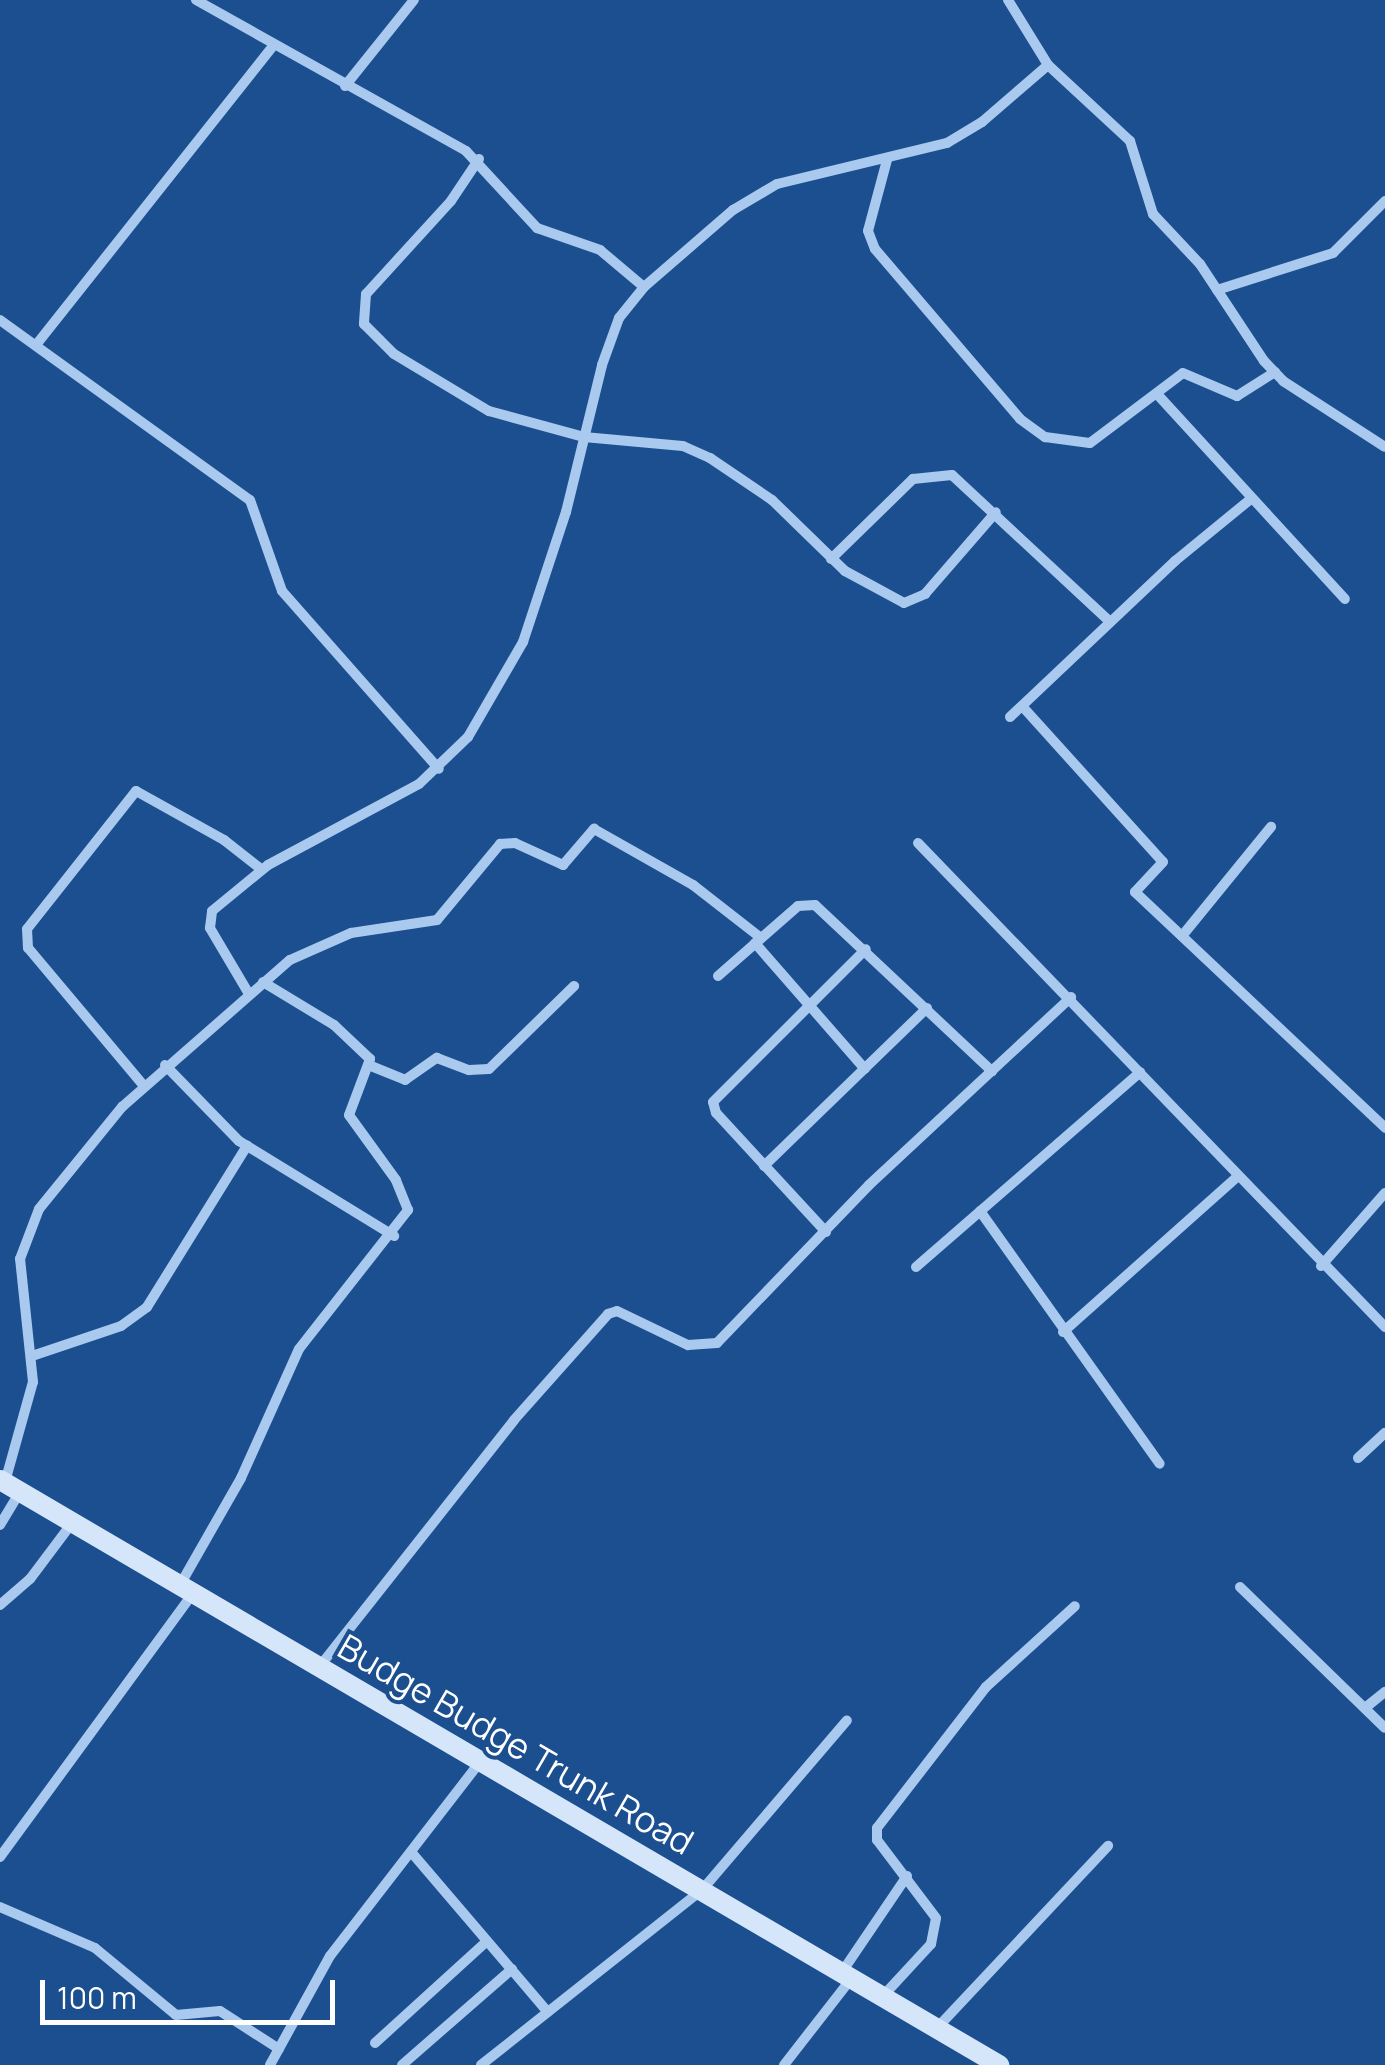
<!DOCTYPE html>
<html>
<head>
<meta charset="utf-8">
<style>
  body { margin:0 }
  #map { position:relative; width:1385px; height:2065px; overflow:hidden; background:#1b4f8f; font-family:Manrope,sans-serif }
  div>[style] { position:absolute }
  .street>* { height:10px; margin:-5px; padding:0 5px; transform-origin:5px; border-radius:5px; background:#a9c9ee }
  .secondary>* { height:20px; margin:-10px; padding:0 10px; transform-origin:10px; border-radius:10px; background:#d6e6fa }
  span { translate:-50% -50%; white-space:nowrap; text-align:center; line-height:1.15; -webkit-text-stroke:8px #1b4f8f; paint-order:stroke }
  .street-label { font-size:35px; color:#fff }
  .scale { position:absolute; left:40px; top:1980px; width:295px; height:45px; box-sizing:border-box; border:5px solid #fff; border-top:0; padding-left:12px; font-size:30px; line-height:35px; white-space:nowrap; color:#fff; -webkit-text-stroke:8px #1b4f8f; paint-order:stroke }
</style>
</head>
<body>
<div id="map">
  <div class="street">
    <div style="left:196px;top:0;width:309px;rotate:29.2deg"></div>
    <div style="left:466px;top:151px;width:105px;rotate:47.3deg"></div>
    <div style="left:537px;top:228px;width:67px;rotate:19.2deg"></div>
    <div style="left:600px;top:250px;width:57px;rotate:40.1deg"></div>
    <div style="left:1008px;top:0;width:76px;rotate:58.4deg"></div>
    <div style="left:1048px;top:65px;width:112px;rotate:42.8deg"></div>
    <div style="left:1130px;top:141px;width:77px;rotate:72.5deg"></div>
    <div style="left:1153px;top:214px;width:69px;rotate:46.8deg"></div>
    <div style="left:1200px;top:264px;width:116px;rotate:56.6deg"></div>
    <div style="left:1264px;top:361px;width:28px;rotate:46deg"></div>
    <div style="left:1283px;top:381px;width:121px;rotate:32.9deg"></div>
    <div style="left:345px;top:86px;width:110px;rotate:-51.3deg"></div>
    <div style="left:479px;top:159px;width:50px;rotate:123.7deg"></div>
    <div style="left:451px;top:201px;width:126px;rotate:132.4deg"></div>
    <div style="left:366px;top:294px;width:30px;rotate:94deg"></div>
    <div style="left:364px;top:324px;width:42px;rotate:45deg"></div>
    <div style="left:394px;top:354px;width:111px;rotate:31deg"></div>
    <div style="left:489px;top:411px;width:98px;rotate:15.3deg"></div>
    <div style="left:584px;top:437px;width:99px;rotate:5.2deg"></div>
    <div style="left:683px;top:446px;width:30px;rotate:24deg"></div>
    <div style="left:710px;top:458px;width:75px;rotate:34.1deg"></div>
    <div style="left:772px;top:500px;width:102px;rotate:44.2deg"></div>
    <div style="left:845px;top:571px;width:67px;rotate:28.5deg"></div>
    <div style="left:904px;top:603px;width:23px;rotate:-23deg"></div>
    <div style="left:925px;top:594px;width:108px;rotate:-49.1deg"></div>
    <div style="left:887px;top:160px;width:73px;rotate:105deg"></div>
    <div style="left:868px;top:231px;width:19px;rotate:69deg"></div>
    <div style="left:875px;top:249px;width:223px;rotate:49.5deg"></div>
    <div style="left:1020px;top:419px;width:31px;rotate:36deg"></div>
    <div style="left:1045px;top:437px;width:45px;rotate:7.6deg"></div>
    <div style="left:1090px;top:443px;width:116px;rotate:-37deg"></div>
    <div style="left:1183px;top:373px;width:59px;rotate:23.1deg"></div>
    <div style="left:1237px;top:396px;width:45px;rotate:-32.3deg"></div>
    <div style="left:1217px;top:290px;width:122px;rotate:-17.7deg"></div>
    <div style="left:1333px;top:253px;width:74px;rotate:-45deg"></div>
    <div style="left:0;top:320px;width:308px;rotate:35.8deg"></div>
    <div style="left:250px;top:500px;width:96px;rotate:70.6deg"></div>
    <div style="left:282px;top:591px;width:237px;rotate:48.6deg"></div>
    <div style="left:36px;top:345px;width:383px;rotate:-51.6deg"></div>
    <div style="left:1157px;top:394px;width:278px;rotate:47.5deg"></div>
    <div style="left:831px;top:559px;width:115px;rotate:-44.3deg"></div>
    <div style="left:913px;top:479px;width:39px;rotate:-6deg"></div>
    <div style="left:952px;top:475px;width:216px;rotate:42.9deg"></div>
    <div style="left:1022px;top:706px;width:210px;rotate:47.9deg"></div>
    <div style="left:1163px;top:862px;width:41px;rotate:133deg"></div>
    <div style="left:1135px;top:892px;width:344px;rotate:43.3deg"></div>
    <div style="left:1010px;top:717px;width:227px;rotate:-43.4deg"></div>
    <div style="left:1175px;top:561px;width:99px;rotate:-39.3deg"></div>
    <div style="left:918px;top:843px;width:673px;rotate:46.02deg"></div>
    <div style="left:1182px;top:936px;width:141px;rotate:-50.8deg"></div>
    <div style="left:755px;top:943px;width:167px;rotate:48.9deg"></div>
    <div style="left:718px;top:976px;width:106px;rotate:-41.2deg"></div>
    <div style="left:798px;top:906px;width:17px;rotate:-3deg"></div>
    <div style="left:815px;top:905px;width:243px;rotate:43.2deg"></div>
    <div style="left:249px;top:994px;width:77px;rotate:-120.6deg"></div>
    <div style="left:210px;top:928px;width:17px;rotate:-83deg"></div>
    <div style="left:212px;top:911px;width:72px;rotate:-39.4deg"></div>
    <div style="left:268px;top:865px;width:171px;rotate:-28.2deg"></div>
    <div style="left:419px;top:784px;width:68px;rotate:-43.8deg"></div>
    <div style="left:468px;top:737px;width:110px;rotate:-59.9deg"></div>
    <div style="left:523px;top:642px;width:137px;rotate:-71.7deg"></div>
    <div style="left:566px;top:512px;width:151px;rotate:-76.2deg"></div>
    <div style="left:602px;top:365px;width:50px;rotate:-70.1deg"></div>
    <div style="left:619px;top:318px;width:40px;rotate:-51deg"></div>
    <div style="left:644px;top:287px;width:118px;rotate:-40.9deg"></div>
    <div style="left:733px;top:210px;width:51px;rotate:-30.6deg"></div>
    <div style="left:777px;top:184px;width:175px;rotate:-13.6deg"></div>
    <div style="left:947px;top:143px;width:41px;rotate:-31deg"></div>
    <div style="left:982px;top:122px;width:87px;rotate:-40.8deg"></div>
    <div style="left:165px;top:1065px;width:106px;rotate:45.8deg"></div>
    <div style="left:239px;top:1141px;width:182px;rotate:31.5deg"></div>
    <div style="left:371px;top:1066px;width:37px;rotate:22deg"></div>
    <div style="left:405px;top:1080px;width:39px;rotate:-35deg"></div>
    <div style="left:437px;top:1058px;width:34px;rotate:21deg"></div>
    <div style="left:469px;top:1070px;width:20px;rotate:-3deg"></div>
    <div style="left:489px;top:1069px;width:119px;rotate:-44.3deg"></div>
    <div style="left:144px;top:1086px;width:180px;rotate:-130deg"></div>
    <div style="left:28px;top:948px;width:19px;rotate:-93deg"></div>
    <div style="left:27px;top:929px;width:176px;rotate:-51.7deg"></div>
    <div style="left:136px;top:791px;width:101px;rotate:29.1deg"></div>
    <div style="left:224px;top:840px;width:47px;rotate:38.1deg"></div>
    <div style="left:764px;top:1166px;width:227px;rotate:-44.1deg"></div>
    <div style="left:980px;top:1211px;width:310px;rotate:54.6deg"></div>
    <div style="left:826px;top:1232px;width:162px;rotate:-132.7deg"></div>
    <div style="left:716px;top:1113px;width:11px;rotate:-105deg"></div>
    <div style="left:713px;top:1102px;width:216px;rotate:-45deg"></div>
    <div style="left:1321px;top:1266px;width:97px;rotate:-48.8deg"></div>
    <div style="left:916px;top:1267px;width:297px;rotate:-41deg"></div>
    <div style="left:1063px;top:1332px;width:233px;rotate:-41.7deg"></div>
    <div style="left:32px;top:1356px;width:94px;rotate:-18.6deg"></div>
    <div style="left:121px;top:1326px;width:32px;rotate:-36deg"></div>
    <div style="left:147px;top:1307px;width:190px;rotate:-58.2deg"></div>
    <div style="left:1358px;top:1458px;width:37px;rotate:-43deg"></div>
    <div style="left:5px;top:1482px;width:104px;rotate:-74.4deg"></div>
    <div style="left:33px;top:1382px;width:124px;rotate:-96deg"></div>
    <div style="left:20px;top:1259px;width:53px;rotate:-69.2deg"></div>
    <div style="left:39px;top:1209px;width:132px;rotate:-50.9deg"></div>
    <div style="left:122px;top:1107px;width:223px;rotate:-41.2deg"></div>
    <div style="left:290px;top:960px;width:67px;rotate:-23.9deg"></div>
    <div style="left:351px;top:933px;width:87px;rotate:-8.6deg"></div>
    <div style="left:437px;top:920px;width:99px;rotate:-50.3deg"></div>
    <div style="left:500px;top:844px;width:15px;rotate:-4deg"></div>
    <div style="left:515px;top:843px;width:53px;rotate:24.6deg"></div>
    <div style="left:563px;top:865px;width:48px;rotate:-49.3deg"></div>
    <div style="left:594px;top:829px;width:114px;rotate:29.5deg"></div>
    <div style="left:693px;top:885px;width:86px;rotate:37.9deg"></div>
    <div style="left:0;top:1525px;width:39px;rotate:-59deg"></div>
    <div style="left:180px;top:1585px;width:123px;rotate:-60.3deg"></div>
    <div style="left:241px;top:1478px;width:141px;rotate:-65.8deg"></div>
    <div style="left:299px;top:1349px;width:177px;rotate:-51.9deg"></div>
    <div style="left:408px;top:1210px;width:32px;rotate:-112deg"></div>
    <div style="left:396px;top:1180px;width:80px;rotate:-125.9deg"></div>
    <div style="left:349px;top:1115px;width:60px;rotate:-69.4deg"></div>
    <div style="left:370px;top:1059px;width:50px;rotate:-136.6deg"></div>
    <div style="left:334px;top:1025px;width:83px;rotate:-148.8deg"></div>
    <div style="left:1240px;top:1587px;width:202px;rotate:44.2deg"></div>
    <div style="left:0;top:1605px;width:40px;rotate:-41deg"></div>
    <div style="left:30px;top:1579px;width:70px;rotate:-53.1deg"></div>
    <div style="left:320px;top:1666px;width:313px;rotate:-51.7deg"></div>
    <div style="left:514px;top:1420px;width:142px;rotate:-48.4deg"></div>
    <div style="left:608px;top:1314px;width:9px;rotate:-18deg"></div>
    <div style="left:617px;top:1311px;width:79px;rotate:25.6deg"></div>
    <div style="left:688px;top:1345px;width:29px;rotate:-4deg"></div>
    <div style="left:717px;top:1343px;width:219px;rotate:-46.1deg"></div>
    <div style="left:869px;top:1185px;width:276px;rotate:-42.9deg"></div>
    <div style="left:1365px;top:1708px;width:26px;rotate:-39deg"></div>
    <div style="left:412px;top:1853px;width:209px;rotate:49.5deg"></div>
    <div style="left:0;top:1857px;width:327px;rotate:-53.8deg"></div>
    <div style="left:0;top:1907px;width:103px;rotate:23.3deg"></div>
    <div style="left:95px;top:1948px;width:105px;rotate:39.6deg"></div>
    <div style="left:176px;top:2015px;width:44px;rotate:-5.2deg"></div>
    <div style="left:220px;top:2011px;width:70px;rotate:32.8deg"></div>
    <div style="left:842px;top:1972px;width:116px;rotate:-55.9deg"></div>
    <div style="left:883px;top:1996px;width:71px;rotate:-47.3deg"></div>
    <div style="left:931px;top:1944px;width:26px;rotate:-79deg"></div>
    <div style="left:936px;top:1918px;width:98px;rotate:-127.1deg"></div>
    <div style="left:877px;top:1840px;width:12px;rotate:-90deg"></div>
    <div style="left:877px;top:1828px;width:178px;rotate:-52.3deg"></div>
    <div style="left:986px;top:1687px;width:120px;rotate:-42.3deg"></div>
    <div style="left:937px;top:2028px;width:250px;rotate:-46.8deg"></div>
    <div style="left:375px;top:2043px;width:151px;rotate:-42.3deg"></div>
    <div style="left:270px;top:2065px;width:124px;rotate:-61.2deg"></div>
    <div style="left:330px;top:1956px;width:245px;rotate:-52.3deg"></div>
    <div style="left:402px;top:2065px;width:146px;rotate:-41.1deg"></div>
    <div style="left:481px;top:2065px;width:282px;rotate:-38.4deg"></div>
    <div style="left:702px;top:1890px;width:223px;rotate:-49.5deg"></div>
    <div style="left:784px;top:2065px;width:109px;rotate:-52.1deg"></div>
  </div>
  <div class="secondary">
    <div style="left:0;top:1480px;width:1158px;rotate:30.35deg"></div>
  </div>
  <div class="street-label">
    <span style="left:516px;top:1744px;rotate:30deg">Budge Budge Trunk Road</span>
  </div>
  <div class="scale">100 m</div>
</div>
</body>
</html>
